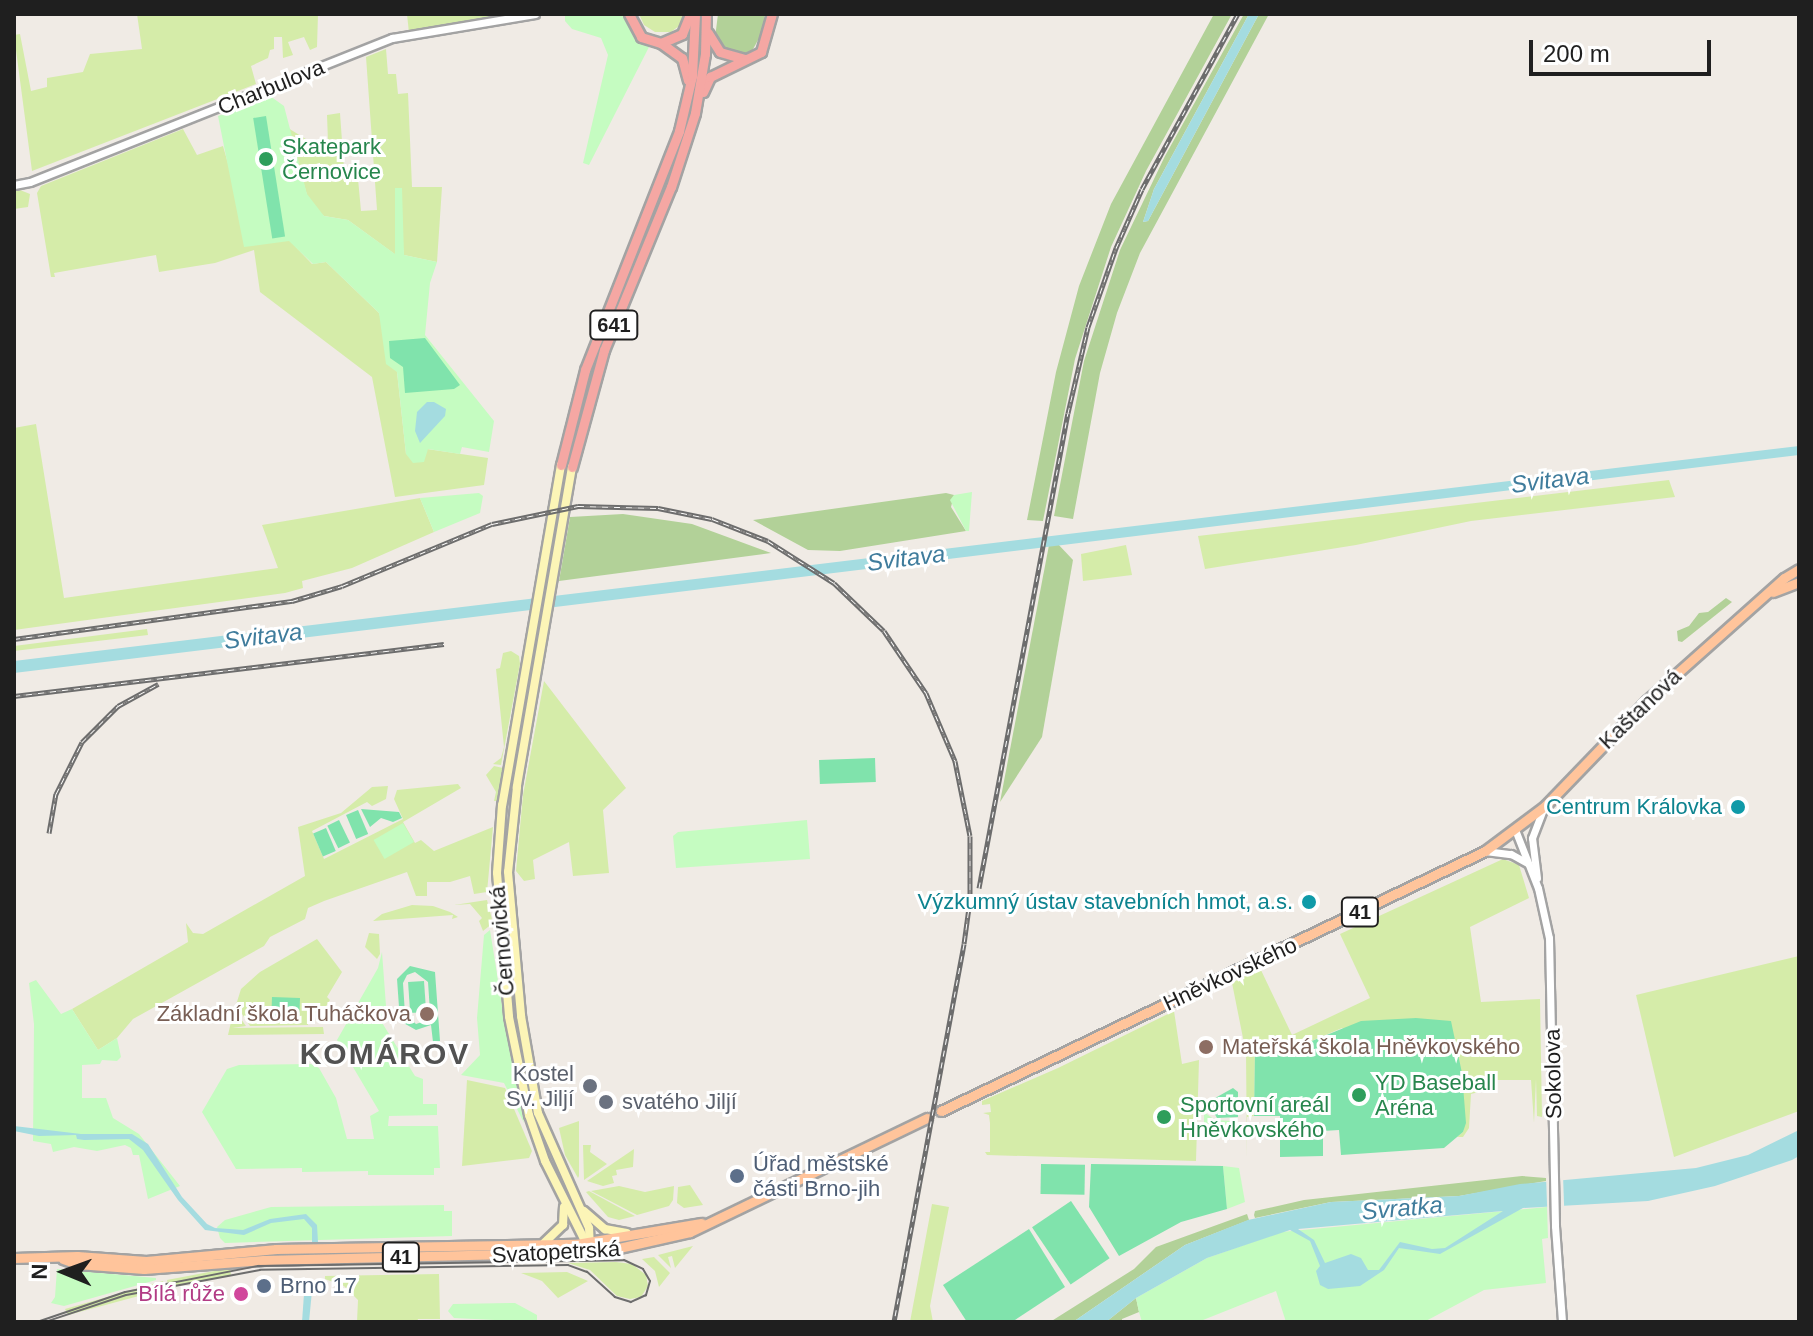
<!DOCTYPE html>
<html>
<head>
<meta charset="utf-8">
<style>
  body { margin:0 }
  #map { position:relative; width:1813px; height:1336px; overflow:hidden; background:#f0ebe5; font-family:Arial,sans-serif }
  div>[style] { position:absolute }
  .grass>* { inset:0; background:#d5eca9 }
  .forest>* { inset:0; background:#b2d198 }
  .park>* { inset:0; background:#c5fcc1; transform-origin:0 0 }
  .pitch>* { inset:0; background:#80e3ac; transform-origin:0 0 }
  .water>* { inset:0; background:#a4dce0 }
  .pier>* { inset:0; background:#f0ebe5; transform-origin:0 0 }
  .roads { filter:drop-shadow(2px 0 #a3a3a3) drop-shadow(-2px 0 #a3a3a3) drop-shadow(0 2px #a3a3a3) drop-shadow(0 -2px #a3a3a3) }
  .tertiary>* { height:7px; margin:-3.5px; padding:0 3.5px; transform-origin:3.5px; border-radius:3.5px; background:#fff }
  .secondary>* { height:8px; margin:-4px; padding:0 4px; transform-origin:4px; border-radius:4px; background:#fcf5b7 }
  .primary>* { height:9px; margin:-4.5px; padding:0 4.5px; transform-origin:4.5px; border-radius:4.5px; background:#ffc49b }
  .trunk>* { height:9px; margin:-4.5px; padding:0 4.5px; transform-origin:4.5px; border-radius:4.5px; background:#f5a7a3 }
  .tram>* { height:2px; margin:-1px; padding:0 1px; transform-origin:1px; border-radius:1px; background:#6d6d6d }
  .rail>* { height:5px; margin-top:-2.5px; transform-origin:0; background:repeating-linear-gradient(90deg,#fff 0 6px,#6d6d6d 0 12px); box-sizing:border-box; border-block:2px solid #6d6d6d }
  .dots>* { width:22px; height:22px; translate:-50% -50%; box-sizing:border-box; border:4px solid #fff; border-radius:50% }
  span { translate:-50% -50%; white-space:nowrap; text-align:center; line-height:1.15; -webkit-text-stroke:6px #fff; paint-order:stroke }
  .shield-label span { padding:2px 6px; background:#fff; border:2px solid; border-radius:6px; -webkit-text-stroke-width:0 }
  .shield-label { font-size:20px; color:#1f1f1f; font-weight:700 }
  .street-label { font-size:22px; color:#1f1f1f }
  .leisure-label { font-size:22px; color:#27864d }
  .left { translate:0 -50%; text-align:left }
  .culture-label { font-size:22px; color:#0d838f }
  .right { translate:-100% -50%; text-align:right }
  .education-label { font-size:22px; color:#785e54 }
  .worship-label { font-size:22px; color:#5b616d }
  .service-label { font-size:22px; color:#4e5e75 }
  .hotel-label { font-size:22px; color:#b23c85 }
  .water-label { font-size:24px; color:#3f7c9c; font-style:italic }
  .district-label { font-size:30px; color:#525252; font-weight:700; letter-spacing:2px }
  .frame { position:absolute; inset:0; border:16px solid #1f1f1f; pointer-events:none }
  .north { position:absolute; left:24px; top:1232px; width:80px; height:80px; -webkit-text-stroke:6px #fff; paint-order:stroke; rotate:271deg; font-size:22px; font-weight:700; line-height:32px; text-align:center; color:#1f1f1f }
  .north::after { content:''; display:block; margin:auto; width:28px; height:36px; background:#1f1f1f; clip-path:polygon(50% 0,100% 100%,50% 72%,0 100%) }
  .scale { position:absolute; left:1529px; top:40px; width:182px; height:36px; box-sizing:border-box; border:4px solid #1f1f1f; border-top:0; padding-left:10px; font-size:24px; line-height:28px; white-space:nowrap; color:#1f1f1f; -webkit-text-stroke:6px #fff; paint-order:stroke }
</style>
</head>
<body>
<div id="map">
  <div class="grass">
    <div style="clip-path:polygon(137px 14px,318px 14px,317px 47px,310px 50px,304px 37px,288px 42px,293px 55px,283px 58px,282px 37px,274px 37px,274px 49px,270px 50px,268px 58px,251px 66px,256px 84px,32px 171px,14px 35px,20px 34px,31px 91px,47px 87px,47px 78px,83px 72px,90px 54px,142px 49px)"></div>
    <div style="clip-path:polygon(407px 14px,496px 14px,493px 19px,409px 33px)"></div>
    <div style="clip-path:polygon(639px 14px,685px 14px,679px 26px,671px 32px,655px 32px,644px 25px)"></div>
    <div style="clip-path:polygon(386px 49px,388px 74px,396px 74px,398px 94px,408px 93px,412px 187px,442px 187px,437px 262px,404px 255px,395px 188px,396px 255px,348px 220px,324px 216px,316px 210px,307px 195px,288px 128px,314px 144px,328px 142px,327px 115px,340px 113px,344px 169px,357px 168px,361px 211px,377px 210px,366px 57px)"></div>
    <div style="clip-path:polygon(183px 129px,197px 155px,223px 146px,229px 167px,289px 240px,312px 264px,326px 262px,379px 313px,397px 372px,406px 454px,427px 449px,488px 458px,484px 485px,395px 497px,372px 377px,260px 292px,254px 250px,215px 263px,159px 272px,156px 255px,54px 273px,55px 277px,51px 277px,37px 193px,41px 186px)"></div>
    <div style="clip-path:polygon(20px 190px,30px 194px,28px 207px,14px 209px,14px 191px)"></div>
    <div style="clip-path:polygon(36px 424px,64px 598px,278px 568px,262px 525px,420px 498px,434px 532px,352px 568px,302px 581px,303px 588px,285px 593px,14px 630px,14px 428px)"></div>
    <div style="clip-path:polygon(564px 480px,541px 629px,537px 631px,562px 482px)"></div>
    <div style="clip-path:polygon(1669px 480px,1675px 497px,1471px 521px,1356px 545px,1205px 569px,1198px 536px)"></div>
    <div style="clip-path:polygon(1126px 545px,1132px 575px,1083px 581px,1081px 554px)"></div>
    <div style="clip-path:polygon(147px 629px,148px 635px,14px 651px,14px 646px)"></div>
    <div style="clip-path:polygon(511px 651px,519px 656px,520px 664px,501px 765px,493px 764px,501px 758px,504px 747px,496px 669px,500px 668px,503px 653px)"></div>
    <div style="clip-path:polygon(532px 658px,507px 830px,505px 876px,506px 830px)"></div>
    <div style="clip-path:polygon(544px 681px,626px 788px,603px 810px,609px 873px,573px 876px,569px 842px,533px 860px,535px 879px,524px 881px,516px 871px,523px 795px)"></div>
    <div style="clip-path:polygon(494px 766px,503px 768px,497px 801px,494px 801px,496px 792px,486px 775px)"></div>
    <div style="clip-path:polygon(458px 784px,461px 788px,403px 822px,415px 843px,421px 840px,434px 851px,493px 827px,487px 892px,474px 894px,470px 876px,450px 882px,427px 882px,427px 896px,416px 896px,407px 872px,324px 901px,308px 908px,305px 919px,270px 937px,264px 946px,133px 1019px,117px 1038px,98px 1050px,72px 1009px,188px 942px,186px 923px,193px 933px,203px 934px,305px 876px,298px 827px,341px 813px,372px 787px,388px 786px,386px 799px,372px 806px,367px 802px,312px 831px,324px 859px,403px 819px,394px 799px,397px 790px)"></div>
    <div style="clip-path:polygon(1503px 859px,1519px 865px,1529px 898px,1470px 927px,1481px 1002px,1540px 999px,1542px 1117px,1537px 1116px,1536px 1079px,1534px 1123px,1531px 1080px,1488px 1080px,1486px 1090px,1471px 1094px,1469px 1128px,1463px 1137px,1457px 1137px,1463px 1132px,1465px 1120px,1342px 1028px,1297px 1047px,1255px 1047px,1254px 1116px,1247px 1117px,1247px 1160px,1246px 1053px,1232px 983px,1260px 968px,1292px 1035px,1370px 998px,1340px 934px)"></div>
    <div style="clip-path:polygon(487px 900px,493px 923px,483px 931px,479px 921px,482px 918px,470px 904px,454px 905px)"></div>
    <div style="clip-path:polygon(412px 905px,433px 906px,450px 912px,458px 917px,452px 919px,453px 915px,373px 921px,382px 914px)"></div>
    <div style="clip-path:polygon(507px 918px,521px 1035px,542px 1139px,531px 1108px,516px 1036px,503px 919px)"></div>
    <div style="clip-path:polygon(369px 933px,379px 934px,380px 954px,377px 959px,365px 947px)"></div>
    <div style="clip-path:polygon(317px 939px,342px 972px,327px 997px,330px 1000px,323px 1011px,308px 1015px,308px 1025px,250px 1026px,236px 1005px,241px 989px,260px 972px)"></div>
    <div style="clip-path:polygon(1799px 956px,1799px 1111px,1674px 1157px,1636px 995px)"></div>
    <div style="clip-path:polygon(234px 1009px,246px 1026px,232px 1028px,323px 1027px,324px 1034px,228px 1035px)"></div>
    <div style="clip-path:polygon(1174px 1011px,1182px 1064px,1199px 1060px,1196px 1161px,987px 1155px,985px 1152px,990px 1152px,990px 1123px,989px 1115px,983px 1113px,991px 1112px,990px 1104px,982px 1105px,982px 1101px,1058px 1068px)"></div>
    <div style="clip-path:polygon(467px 1080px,505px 1088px,532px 1151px,529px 1158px,462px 1166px)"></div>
    <div style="clip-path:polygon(579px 1121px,579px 1176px,578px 1178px,565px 1155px,559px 1128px)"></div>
    <div style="clip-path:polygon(583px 1145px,591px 1145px,590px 1152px,607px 1164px,584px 1180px)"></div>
    <div style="clip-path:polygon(634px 1149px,633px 1167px,616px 1170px,617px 1175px,612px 1176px,614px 1183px,603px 1186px,587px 1181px)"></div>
    <div style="clip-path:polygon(690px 1185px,703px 1205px,684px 1208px,677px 1203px,678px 1187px)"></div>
    <div style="clip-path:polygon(619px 1186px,645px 1192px,674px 1186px,673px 1200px,669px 1206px,637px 1215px,591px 1191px)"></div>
    <div style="clip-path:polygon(589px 1191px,635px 1216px,619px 1220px,608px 1217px,586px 1192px)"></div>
    <div style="clip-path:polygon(932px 1204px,949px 1207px,930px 1306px,933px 1322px,910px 1322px)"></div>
    <div style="clip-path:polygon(693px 1246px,675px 1268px,672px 1256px,668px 1257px,671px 1268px,658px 1255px)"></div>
    <div style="clip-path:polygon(654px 1257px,670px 1273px,659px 1287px,655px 1271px,642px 1259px)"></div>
    <div style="clip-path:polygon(616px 1262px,632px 1264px,646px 1275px,648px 1286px,641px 1297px,630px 1299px,617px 1296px,590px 1270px,568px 1263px)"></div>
    <div style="clip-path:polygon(230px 1268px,231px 1275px,169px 1288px,167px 1280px)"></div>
    <div style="clip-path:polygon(567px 1272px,588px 1281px,558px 1298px,542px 1281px,521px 1273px)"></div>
    <div style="clip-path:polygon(439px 1274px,440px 1319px,418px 1319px,417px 1322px,357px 1322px,358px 1300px,344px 1286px,325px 1279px,325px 1276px)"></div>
    <div style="clip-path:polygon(163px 1281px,165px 1289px,68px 1315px,65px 1309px)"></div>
  </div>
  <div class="forest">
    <div style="clip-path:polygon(718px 14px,765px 14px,763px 31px,752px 51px,746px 55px,725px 53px,715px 38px)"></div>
    <div style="clip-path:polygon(1214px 14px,1232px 14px,1146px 171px,1111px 247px,1075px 359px,1043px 521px,1027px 520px,1056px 372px,1079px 286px,1111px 204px)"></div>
    <div style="clip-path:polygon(1244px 14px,1249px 14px,1154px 189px,1143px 222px,1148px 221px,1259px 14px,1269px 14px,1140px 253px,1117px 313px,1100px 373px,1073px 519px,1054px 516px,1084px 361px,1120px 250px,1165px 156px)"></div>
    <div style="clip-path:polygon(946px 493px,954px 495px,951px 507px,966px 531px,840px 551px,808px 550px,753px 520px)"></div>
    <div style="clip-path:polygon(623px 514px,692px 524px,771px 553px,559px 581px,570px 517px)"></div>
    <div style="clip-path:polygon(1057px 543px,1073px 560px,1042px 737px,1000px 802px,1049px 545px)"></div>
    <div style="clip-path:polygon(1726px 598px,1732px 602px,1682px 642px,1678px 641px,1677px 631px,1689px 626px,1699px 613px,1708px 612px)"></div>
    <div style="clip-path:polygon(1522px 1176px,1546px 1178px,1546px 1181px,1459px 1196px,1331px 1202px,1255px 1218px,1254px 1215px,1255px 1211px,1304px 1200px)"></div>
    <div style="clip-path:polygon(1247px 1214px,1249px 1220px,1185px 1245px,1073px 1322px,1050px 1322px,1134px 1269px,1156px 1247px)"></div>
    <div style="clip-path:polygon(1136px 1298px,1139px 1312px,1122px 1319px,1122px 1322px,1106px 1322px)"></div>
  </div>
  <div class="park">
    <div style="clip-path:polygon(565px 14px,623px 14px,634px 38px,649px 47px,589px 165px,583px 163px,608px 55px,601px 38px,572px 29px,565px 21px)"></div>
    <div style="clip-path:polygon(270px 96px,284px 106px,307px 194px,324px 216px,348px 220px,395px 254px,395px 188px,402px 188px,404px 255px,437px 262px,430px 283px,425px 335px,494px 421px,489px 452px,462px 447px,460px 454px,428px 449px,424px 462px,413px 463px,406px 454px,397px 372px,386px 364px,379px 313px,326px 262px,313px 264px,289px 241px,244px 247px,218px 116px)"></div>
    <div style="clip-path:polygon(972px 492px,969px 531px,966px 531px,950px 500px,954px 495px)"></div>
    <div style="clip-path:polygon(479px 493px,483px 496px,480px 513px,434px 532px,420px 498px)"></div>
    <div style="clip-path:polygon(807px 820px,810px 859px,676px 868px,673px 836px,678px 832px)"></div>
    <div style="left:403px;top:823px;width:22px;height:34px;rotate:60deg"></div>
    <div style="clip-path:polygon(490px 930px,505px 1024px,524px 1123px,504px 1083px,461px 1075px,480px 1055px,477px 1018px,484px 935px)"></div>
    <div style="clip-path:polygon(382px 952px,386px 1006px,381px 1021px,415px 1076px,423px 1079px,423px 1104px,437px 1104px,437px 1115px,389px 1116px,388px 1126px,438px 1126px,440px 1168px,434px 1168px,434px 1175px,368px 1175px,368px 1171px,302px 1172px,302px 1168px,236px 1169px,202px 1112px,227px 1069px,239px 1065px,311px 1064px,319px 1068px,336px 1098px,347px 1139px,374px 1139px,370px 1116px,379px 1111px,337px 1040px,378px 968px)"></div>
    <div style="clip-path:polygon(36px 980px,61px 1014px,72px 1009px,98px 1050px,117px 1038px,121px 1057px,117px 1061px,102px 1060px,100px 1064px,82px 1065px,82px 1098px,106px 1098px,113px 1118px,139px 1134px,180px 1186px,148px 1199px,139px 1155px,133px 1155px,131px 1148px,125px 1145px,97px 1151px,74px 1147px,53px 1152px,51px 1144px,33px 1141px,34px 1024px,29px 983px)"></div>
    <div style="clip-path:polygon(1204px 1112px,1215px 1120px,1232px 1121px,1232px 1132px,1204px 1130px)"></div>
    <div style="clip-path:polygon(1223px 1166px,1239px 1168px,1245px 1202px,1227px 1209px)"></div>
    <div style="clip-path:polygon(444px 1205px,444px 1211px,452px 1211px,452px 1236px,225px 1243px,220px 1238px,217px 1227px,225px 1220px,271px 1207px)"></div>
    <div style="clip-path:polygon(1547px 1207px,1548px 1238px,1542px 1239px,1546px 1283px,1484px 1290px,1424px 1322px,1286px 1322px,1276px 1291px,1198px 1322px,1142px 1322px,1139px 1312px,1136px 1298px,1207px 1258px,1281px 1232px)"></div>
    <div style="clip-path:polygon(57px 1269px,156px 1278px,156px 1280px,64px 1306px,51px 1303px,55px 1297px)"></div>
    <div style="clip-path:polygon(515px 1303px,537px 1315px,537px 1322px,454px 1318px,448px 1311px,453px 1304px)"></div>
  </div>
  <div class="pitch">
    <div style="left:266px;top:116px;width:122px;height:13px;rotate:81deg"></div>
    <div style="clip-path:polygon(425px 338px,460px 385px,454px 389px,405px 393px,403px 367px,390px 358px,389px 341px)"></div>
    <div style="left:875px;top:758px;width:24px;height:56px;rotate:88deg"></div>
    <div style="clip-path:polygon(361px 809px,399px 812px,402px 818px,393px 822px,381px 818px,370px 827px)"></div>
    <div style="left:358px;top:810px;width:26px;height:13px;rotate:67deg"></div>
    <div style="left:339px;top:820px;width:25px;height:13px;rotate:64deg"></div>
    <div style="left:326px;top:828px;width:25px;height:14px;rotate:67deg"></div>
    <div style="clip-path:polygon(evenodd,410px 966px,435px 972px,440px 1041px,433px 1042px,431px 1025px,416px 1030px,400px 1021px,397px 979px,410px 966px,415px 972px,428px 982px,430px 1012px,425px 1021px,416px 1024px,405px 1014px,403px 983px,407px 975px,415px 972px)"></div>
    <div style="left:424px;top:981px;width:31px;height:16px;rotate:86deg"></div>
    <div style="left:272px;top:997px;width:28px;height:18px;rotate:2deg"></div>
    <div style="clip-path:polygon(1416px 1018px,1451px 1021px,1462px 1073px,1466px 1123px,1463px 1132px,1444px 1148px,1341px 1155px,1339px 1130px,1323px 1131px,1323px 1156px,1280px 1157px,1280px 1116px,1254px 1116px,1255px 1047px,1297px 1047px,1361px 1021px)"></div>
    <div style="clip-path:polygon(1233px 1088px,1238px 1092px,1238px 1117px,1217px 1118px,1208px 1102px)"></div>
    <div style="left:1041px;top:1164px;width:44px;height:30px;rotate:1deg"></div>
    <div style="clip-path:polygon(1091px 1164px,1223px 1166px,1227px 1209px,1181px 1222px,1119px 1256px,1089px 1207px)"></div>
    <div style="left:1071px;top:1201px;width:69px;height:47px;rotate:56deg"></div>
    <div style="clip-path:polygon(1029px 1229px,1065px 1287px,1012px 1322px,967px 1322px,943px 1285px)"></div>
  </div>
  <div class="water">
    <div style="clip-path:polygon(1249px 14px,1259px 14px,1148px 221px,1143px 222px,1154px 189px)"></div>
    <div style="clip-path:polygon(434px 402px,446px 409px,445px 416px,420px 443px,415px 431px,417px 412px,427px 402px)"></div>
    <div style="clip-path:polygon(1799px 446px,1799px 455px,14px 673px,14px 661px)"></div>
    <div style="clip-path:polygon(14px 1126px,81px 1134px,132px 1134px,148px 1144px,182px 1197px,207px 1224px,215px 1228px,243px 1230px,270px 1219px,306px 1214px,317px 1225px,318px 1242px,312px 1242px,312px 1228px,304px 1219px,271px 1223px,244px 1235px,205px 1230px,178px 1200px,143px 1150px,129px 1139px,84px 1140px,77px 1139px,76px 1135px,39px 1136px,14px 1131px)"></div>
    <div style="clip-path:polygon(evenodd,1799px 1130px,1799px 1156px,1792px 1160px,1715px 1186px,1648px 1201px,1523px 1208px,1440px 1254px,1399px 1248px,1384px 1270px,1360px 1286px,1328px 1289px,1320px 1285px,1316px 1271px,1320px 1266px,1310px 1241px,1290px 1230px,1207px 1258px,1136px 1298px,1106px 1322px,1073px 1322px,1185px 1245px,1248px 1220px,1331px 1202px,1459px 1196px,1520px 1184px,1696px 1168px,1748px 1155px,1799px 1130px,1503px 1211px,1445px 1248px,1432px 1249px,1400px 1242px,1379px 1270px,1368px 1270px,1361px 1258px,1351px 1254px,1325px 1263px,1314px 1240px,1298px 1229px,1503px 1211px)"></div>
    <div style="clip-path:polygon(305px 1280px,313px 1280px,309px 1322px,302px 1322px)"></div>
  </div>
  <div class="pier">
    <div style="left:1563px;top:1175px;width:35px;height:17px;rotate:88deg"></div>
  </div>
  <div class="roads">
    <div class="tertiary">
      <div style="left:14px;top:185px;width:16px;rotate:-11deg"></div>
      <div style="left:30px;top:182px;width:390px;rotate:-21.7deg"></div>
      <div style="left:392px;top:38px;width:145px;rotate:-9.5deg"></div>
      <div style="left:1516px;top:832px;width:60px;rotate:68.6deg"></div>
      <div style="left:1538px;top:888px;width:51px;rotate:77.6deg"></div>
      <div style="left:1549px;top:938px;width:288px;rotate:88.8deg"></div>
      <div style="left:1555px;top:1226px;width:96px;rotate:85.8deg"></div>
      <div style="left:1485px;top:851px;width:26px;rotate:7deg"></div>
      <div style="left:1511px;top:854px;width:18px;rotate:29deg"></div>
      <div style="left:1537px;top:878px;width:40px;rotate:-97.1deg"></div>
      <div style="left:1532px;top:838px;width:31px;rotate:-69deg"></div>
    </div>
    <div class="secondary">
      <div style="left:561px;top:465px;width:345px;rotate:99.8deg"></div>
      <div style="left:502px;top:805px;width:68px;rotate:94.2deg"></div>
      <div style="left:497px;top:873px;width:144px;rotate:85.2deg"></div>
      <div style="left:509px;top:1017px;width:100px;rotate:78.5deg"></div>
      <div style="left:529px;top:1115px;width:49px;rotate:70.8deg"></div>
      <div style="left:545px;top:1161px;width:96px;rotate:63.4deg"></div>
      <div style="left:572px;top:467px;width:325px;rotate:99.8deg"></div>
      <div style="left:517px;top:787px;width:85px;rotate:96deg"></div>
      <div style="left:508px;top:872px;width:145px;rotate:84.8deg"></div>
      <div style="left:521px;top:1016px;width:98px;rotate:80.1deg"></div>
      <div style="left:538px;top:1113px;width:126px;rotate:66.1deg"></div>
      <div style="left:589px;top:1228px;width:18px;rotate:87deg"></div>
      <div style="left:584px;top:1211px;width:28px;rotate:41deg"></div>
      <div style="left:605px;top:1229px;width:22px;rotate:10deg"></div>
      <div style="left:543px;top:1244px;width:28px;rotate:-44deg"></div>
      <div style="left:563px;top:1225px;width:18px;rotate:-87deg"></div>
    </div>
    <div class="primary">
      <div style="left:1773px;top:592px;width:28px;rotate:-21deg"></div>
      <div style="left:941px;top:1111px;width:603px;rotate:-25.55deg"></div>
      <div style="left:1485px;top:851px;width:75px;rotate:-36.9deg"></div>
      <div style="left:1545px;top:806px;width:146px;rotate:-46.1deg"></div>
      <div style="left:1646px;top:701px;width:185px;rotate:-41.7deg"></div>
      <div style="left:1784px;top:578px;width:17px;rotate:-31deg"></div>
      <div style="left:14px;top:1258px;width:63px;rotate:-1.8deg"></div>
      <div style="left:77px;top:1256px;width:69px;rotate:4.1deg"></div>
      <div style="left:146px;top:1261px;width:131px;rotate:-5.3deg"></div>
      <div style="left:276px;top:1249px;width:300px;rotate:-1deg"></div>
      <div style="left:576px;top:1244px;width:127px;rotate:-9.5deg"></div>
      <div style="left:63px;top:1259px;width:15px;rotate:20deg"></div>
      <div style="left:77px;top:1264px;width:67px;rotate:4.3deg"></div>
      <div style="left:144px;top:1269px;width:120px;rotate:-4.3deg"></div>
      <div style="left:264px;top:1260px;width:337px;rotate:-1.4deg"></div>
      <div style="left:601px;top:1252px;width:91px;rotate:-12.7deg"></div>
      <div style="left:690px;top:1232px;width:263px;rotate:-25.7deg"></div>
    </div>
    <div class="trunk">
      <div style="left:629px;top:14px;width:26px;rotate:62deg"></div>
      <div style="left:641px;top:37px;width:21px;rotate:17deg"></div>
      <div style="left:661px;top:43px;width:26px;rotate:36deg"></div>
      <div style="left:682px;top:58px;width:23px;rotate:75deg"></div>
      <div style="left:708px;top:33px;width:22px;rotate:58deg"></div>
      <div style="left:720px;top:52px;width:26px;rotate:16deg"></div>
      <div style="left:661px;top:43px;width:23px;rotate:-23deg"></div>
      <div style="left:682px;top:34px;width:22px;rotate:-68deg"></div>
      <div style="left:703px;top:92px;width:17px;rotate:-65deg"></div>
      <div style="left:710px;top:77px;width:57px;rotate:-26.1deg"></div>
      <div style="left:761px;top:52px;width:40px;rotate:-74deg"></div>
      <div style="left:561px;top:465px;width:98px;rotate:-75.8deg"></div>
      <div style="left:585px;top:370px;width:257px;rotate:-68.5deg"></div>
      <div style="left:679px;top:131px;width:57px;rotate:-76.7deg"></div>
      <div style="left:692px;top:76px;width:62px;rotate:-87.2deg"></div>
      <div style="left:572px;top:467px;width:121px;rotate:-74.7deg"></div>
      <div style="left:604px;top:350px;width:176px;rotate:-67.7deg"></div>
      <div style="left:671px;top:187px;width:78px;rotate:-72deg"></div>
      <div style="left:695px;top:113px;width:60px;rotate:-80.4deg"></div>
      <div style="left:705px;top:54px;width:40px;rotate:-88.6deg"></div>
    </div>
  </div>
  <div class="tram">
    <div style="left:37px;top:1322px;width:93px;rotate:-18.8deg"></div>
    <div style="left:125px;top:1292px;width:136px;rotate:-11.1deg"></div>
    <div style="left:258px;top:1266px;width:366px;rotate:-0.9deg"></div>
    <div style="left:624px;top:1260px;width:21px;rotate:25deg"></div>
    <div style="left:643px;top:1269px;width:14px;rotate:60deg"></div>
    <div style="left:650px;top:1281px;width:15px;rotate:106deg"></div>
    <div style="left:646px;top:1295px;width:17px;rotate:155deg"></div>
    <div style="left:631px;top:1302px;width:17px;rotate:-163deg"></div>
    <div style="left:615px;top:1297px;width:38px;rotate:-138deg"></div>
    <div style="left:587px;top:1272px;width:20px;rotate:-160deg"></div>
    <div style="left:568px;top:1265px;width:308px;rotate:179.1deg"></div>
    <div style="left:260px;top:1270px;width:136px;rotate:169.4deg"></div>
    <div style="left:126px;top:1295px;width:85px;rotate:161.6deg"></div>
  </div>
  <div class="rail">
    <div style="left:14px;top:639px;width:281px;rotate:-7.8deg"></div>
    <div style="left:292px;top:601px;width:52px;rotate:-16.7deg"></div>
    <div style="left:342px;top:586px;width:162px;rotate:-22.5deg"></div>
    <div style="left:492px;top:524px;width:88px;rotate:-11.8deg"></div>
    <div style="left:578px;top:506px;width:80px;rotate:1.4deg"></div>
    <div style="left:658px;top:508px;width:55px;rotate:11.5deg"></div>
    <div style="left:712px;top:519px;width:60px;rotate:21.4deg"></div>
    <div style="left:768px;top:541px;width:78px;rotate:32.5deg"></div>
    <div style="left:834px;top:583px;width:69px;rotate:43.8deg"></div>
    <div style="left:884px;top:631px;width:75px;rotate:55.9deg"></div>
    <div style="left:926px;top:693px;width:74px;rotate:66.9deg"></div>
    <div style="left:955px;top:761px;width:76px;rotate:78.7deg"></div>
    <div style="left:970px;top:836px;width:64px;rotate:90deg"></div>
    <div style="left:970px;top:900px;width:44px;rotate:97.8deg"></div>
    <div style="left:964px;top:944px;width:384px;rotate:100.5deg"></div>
    <div style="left:14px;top:696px;width:433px;rotate:-6.9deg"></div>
    <div style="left:49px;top:833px;width:40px;rotate:-80deg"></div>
    <div style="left:56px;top:794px;width:58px;rotate:-63.4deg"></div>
    <div style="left:82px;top:742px;width:51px;rotate:-45deg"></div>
    <div style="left:118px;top:706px;width:46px;rotate:-28.8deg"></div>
    <div style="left:979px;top:888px;width:483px;rotate:-79.4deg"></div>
    <div style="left:1068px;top:413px;width:88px;rotate:-76.9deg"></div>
    <div style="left:1088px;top:327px;width:84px;rotate:-70.5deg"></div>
    <div style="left:1116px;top:248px;width:64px;rotate:-66.2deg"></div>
    <div style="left:1142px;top:189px;width:200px;rotate:-61.3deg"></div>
  </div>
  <div class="dots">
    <div style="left:266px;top:159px;background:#2e9e5b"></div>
    <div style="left:1738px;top:807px;background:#0f9aa8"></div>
    <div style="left:1309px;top:902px;background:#0f9aa8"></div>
    <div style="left:427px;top:1014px;background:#8d6e63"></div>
    <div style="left:1206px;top:1047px;background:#8d6e63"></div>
    <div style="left:590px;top:1086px;background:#6b7280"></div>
    <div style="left:1359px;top:1095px;background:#2e9e5b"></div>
    <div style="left:606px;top:1102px;background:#6b7280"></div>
    <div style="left:1164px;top:1117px;background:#2e9e5b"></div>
    <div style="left:737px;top:1176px;background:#5c6f8a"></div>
    <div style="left:264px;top:1286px;background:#5c6f8a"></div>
    <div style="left:241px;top:1294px;background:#d1479c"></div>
  </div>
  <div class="shield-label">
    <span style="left:614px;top:325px">641</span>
    <span style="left:1360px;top:912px">41</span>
    <span style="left:401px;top:1257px">41</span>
  </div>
  <div class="street-label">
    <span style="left:271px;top:87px;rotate:-22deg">Charbulova</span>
    <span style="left:1640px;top:709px;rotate:-44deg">Kaštanová</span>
    <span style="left:502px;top:941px;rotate:-95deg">Černovická</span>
    <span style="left:1230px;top:974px;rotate:-25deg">Hněvkovského</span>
    <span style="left:1553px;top:1074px;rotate:-91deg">Sokolova</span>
    <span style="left:556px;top:1252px;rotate:-3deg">Svatopetrská</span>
  </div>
  <div class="leisure-label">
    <span class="left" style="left:282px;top:159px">Skatepark<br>Černovice</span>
    <span class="left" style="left:1375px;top:1095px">YD Baseball<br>Aréna</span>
    <span class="left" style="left:1180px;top:1117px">Sportovní areál<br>Hněvkovského</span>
  </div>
  <div class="culture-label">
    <span class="right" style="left:1722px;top:807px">Centrum Královka</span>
    <span class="right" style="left:1293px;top:902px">Výzkumný ústav stavebních hmot, a.s.</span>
  </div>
  <div class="education-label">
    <span class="right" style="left:411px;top:1014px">Základní škola Tuháčkova</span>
    <span class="left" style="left:1222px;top:1047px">Mateřská škola Hněvkovského</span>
  </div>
  <div class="worship-label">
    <span class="right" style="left:574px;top:1086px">Kostel<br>Sv. Jiljí</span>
    <span class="left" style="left:622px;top:1102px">svatého Jiljí</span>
  </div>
  <div class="service-label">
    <span class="left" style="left:753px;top:1176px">Úřad městské<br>části Brno-jih</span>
    <span class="left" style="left:280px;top:1286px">Brno 17</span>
  </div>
  <div class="hotel-label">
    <span class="right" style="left:225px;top:1294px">Bílá růže</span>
  </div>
  <div class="water-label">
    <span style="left:1550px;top:480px;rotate:-7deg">Svitava</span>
    <span style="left:906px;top:558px;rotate:-7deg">Svitava</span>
    <span style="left:263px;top:636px;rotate:-7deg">Svitava</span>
    <span style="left:1402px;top:1208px;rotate:-5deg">Svratka</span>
  </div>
  <div class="district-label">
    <span style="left:385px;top:1054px">KOMÁROV</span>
  </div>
  <div class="frame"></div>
  <div class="north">N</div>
  <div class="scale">200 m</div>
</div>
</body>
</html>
